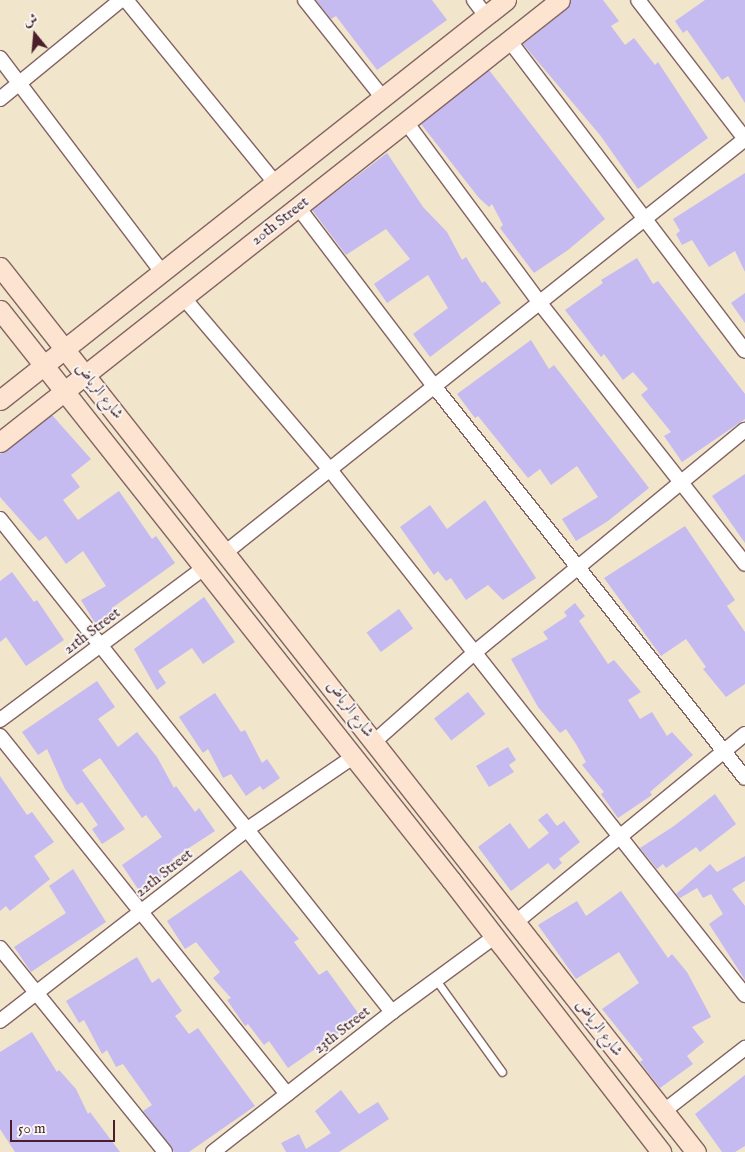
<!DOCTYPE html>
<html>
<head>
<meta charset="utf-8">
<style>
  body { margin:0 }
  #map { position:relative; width:745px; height:1152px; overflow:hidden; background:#f1e5cc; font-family:"IM FELL English",Amiri,serif }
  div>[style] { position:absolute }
  .building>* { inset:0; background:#c5bbf0; transform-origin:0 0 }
  .roads { filter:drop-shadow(1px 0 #846463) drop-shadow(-1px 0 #846463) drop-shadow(0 1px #846463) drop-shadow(0 -1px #846463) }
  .lane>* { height:7px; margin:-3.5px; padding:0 3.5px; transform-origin:3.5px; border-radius:3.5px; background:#fff }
  .street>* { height:14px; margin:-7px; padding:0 7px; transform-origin:7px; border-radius:7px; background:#fff }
  .secondary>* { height:19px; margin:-9.5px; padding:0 9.5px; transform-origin:9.5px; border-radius:9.5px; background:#fde4d0 }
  span { translate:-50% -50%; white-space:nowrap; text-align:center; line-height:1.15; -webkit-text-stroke:4px #f6f6f2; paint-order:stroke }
  .street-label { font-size:15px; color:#4a1f2b }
  .north { position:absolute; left:10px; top:10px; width:50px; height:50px; -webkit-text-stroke:4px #f6f6f2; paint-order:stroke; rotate:343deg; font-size:14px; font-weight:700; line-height:20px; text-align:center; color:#4a1f2b }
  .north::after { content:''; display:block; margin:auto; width:18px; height:22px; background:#4a1f2b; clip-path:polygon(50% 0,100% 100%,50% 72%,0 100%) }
  .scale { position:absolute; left:10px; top:1120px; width:105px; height:22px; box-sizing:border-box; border:2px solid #4a1f2b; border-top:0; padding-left:6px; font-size:15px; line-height:18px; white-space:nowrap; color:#4a1f2b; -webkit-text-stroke:4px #f6f6f2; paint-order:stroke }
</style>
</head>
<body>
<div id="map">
  <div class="building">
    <div style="clip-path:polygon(316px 0,432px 0,447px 20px,377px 70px,336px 16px,331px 19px)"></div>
    <div style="clip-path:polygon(571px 0,603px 0,619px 21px,611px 26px,625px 45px,634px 38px,655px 65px,658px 62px,708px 138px,638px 189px,600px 135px,523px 44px,567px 9px)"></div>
    <div style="clip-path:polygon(705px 0,745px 0,745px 103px,728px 76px,722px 80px,687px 30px,683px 33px,675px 21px)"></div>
    <div style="clip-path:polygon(489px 70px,605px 219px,568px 250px,534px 273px,500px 228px,503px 225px,492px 204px,489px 207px,479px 198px,421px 124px)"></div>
    <div style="clip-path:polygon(387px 153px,423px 207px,447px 232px,462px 260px,466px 257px,482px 283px,485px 281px,501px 303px,430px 357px,413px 334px,448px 308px,428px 275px,387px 303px,374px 284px,410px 259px,386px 229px,346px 255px,312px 210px)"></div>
    <div style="clip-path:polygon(745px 173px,745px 272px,735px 251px,709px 267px,692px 240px,682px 245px,676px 234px,680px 231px,673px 219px)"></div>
    <div style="clip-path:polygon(637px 258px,653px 284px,658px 281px,745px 394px,745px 419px,682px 462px,664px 436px,671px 432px,641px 395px,648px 389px,633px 372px,623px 380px,604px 354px,601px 357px,565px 310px,603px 283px,601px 280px)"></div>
    <div style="clip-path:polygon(745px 293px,745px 323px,731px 303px)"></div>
    <div style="clip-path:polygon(531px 340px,549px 369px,554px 365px,649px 488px,608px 521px,576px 541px,562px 519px,598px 497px,577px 466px,551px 485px,540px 469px,528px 478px,478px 416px,475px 418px,457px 394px)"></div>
    <div style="clip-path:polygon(52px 415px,91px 459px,71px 475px,80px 487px,63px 500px,78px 520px,119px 491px,152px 539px,156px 536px,175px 563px,112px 608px,117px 617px,98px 628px,81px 600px,106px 586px,83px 551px,66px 564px,46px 536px,39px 541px,0 497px,0 454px)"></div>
    <div style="clip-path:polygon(745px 474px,745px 543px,712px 496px)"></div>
    <div style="clip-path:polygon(485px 500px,536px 578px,503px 600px,488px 585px,466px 600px,451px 578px,446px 581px,438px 571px,434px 575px,400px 527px,430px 505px,447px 529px)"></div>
    <div style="clip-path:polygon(685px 526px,735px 600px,727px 606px,745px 632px,745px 684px,726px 697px,703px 669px,706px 667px,686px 639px,661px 656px,604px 578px)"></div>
    <div style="clip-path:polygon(12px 572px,34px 602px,37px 600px,64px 640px,26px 666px,6px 637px,0 642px,0 581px)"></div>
    <div style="clip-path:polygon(204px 597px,235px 642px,203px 664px,192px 648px,158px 671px,166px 683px,157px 690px,134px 649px)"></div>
    <div style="clip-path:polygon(575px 603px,585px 616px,579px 621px,608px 664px,614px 660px,641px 692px,628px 700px,640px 719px,652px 712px,667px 736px,672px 732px,693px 755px,650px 792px,652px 795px,618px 818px,601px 794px,604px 792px,582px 765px,586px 762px,576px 744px,566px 729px,560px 733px,538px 707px,511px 659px,548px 639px,543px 632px,567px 616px,564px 612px)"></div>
    <div style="left:399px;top:609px;width:24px;height:40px;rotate:54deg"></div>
    <div style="clip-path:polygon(97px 681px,115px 707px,98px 719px,118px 747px,137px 732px,157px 757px,174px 788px,176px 786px,195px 812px,199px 808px,215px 831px,172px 859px,177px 867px,140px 892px,122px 865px,162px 837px,146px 815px,142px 818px,100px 758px,82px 770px,125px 829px,102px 844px,92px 829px,98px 825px,82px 802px,77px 805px,65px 789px,47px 749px,38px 755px,22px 732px)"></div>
    <div style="left:468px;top:692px;width:28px;height:43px;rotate:52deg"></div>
    <div style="clip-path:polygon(215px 693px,241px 732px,245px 730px,262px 763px,267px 759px,280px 778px,263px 790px,260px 786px,246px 796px,231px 774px,223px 778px,208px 749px,203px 753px,179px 717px)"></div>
    <div style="clip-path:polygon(508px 747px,516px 760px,509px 765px,514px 772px,489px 787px,476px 766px)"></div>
    <div style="clip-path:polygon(0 776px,27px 815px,32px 812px,54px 842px,34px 856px,50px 879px,10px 911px,6px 906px,0 911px)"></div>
    <div style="clip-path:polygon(715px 794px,736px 824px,700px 852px,696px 847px,666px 868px,663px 864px,657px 869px,640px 848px,674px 826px)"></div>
    <div style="clip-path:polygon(547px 813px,557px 826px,564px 821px,580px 842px,559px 859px,562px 863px,554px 870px,548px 863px,511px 891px,478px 847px,510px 823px,529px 849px,549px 833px,538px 820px)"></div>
    <div style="clip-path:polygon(745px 856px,745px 881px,732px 889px,745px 906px,745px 980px,709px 924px,723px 914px,711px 894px,703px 898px,697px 888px,680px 898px,676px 894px,710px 864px,717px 872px)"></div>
    <div style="clip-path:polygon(73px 869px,106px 922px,31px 972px,14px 947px,66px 913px,49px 886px)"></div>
    <div style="clip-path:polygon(241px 870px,299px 939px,294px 942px,319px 975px,327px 970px,361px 1017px,288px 1068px,269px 1041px,264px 1045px,248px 1024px,245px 1026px,227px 1000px,231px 998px,213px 978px,220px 972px,196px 942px,185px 949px,167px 921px)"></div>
    <div style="clip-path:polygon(621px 891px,668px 958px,672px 954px,687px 972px,711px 1017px,692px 1027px,704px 1042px,687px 1056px,693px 1064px,660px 1088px,640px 1062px,643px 1060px,602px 1009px,639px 983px,619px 952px,576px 979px,538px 925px,577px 901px,586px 916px)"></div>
    <div style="clip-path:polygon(137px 957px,152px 983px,159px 978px,182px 1011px,175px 1016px,189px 1034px,198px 1028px,255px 1106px,189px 1152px,174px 1152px,143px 1111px,152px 1105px,123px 1064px,116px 1067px,107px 1050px,102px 1054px,84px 1020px,79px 1023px,66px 1001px)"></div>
    <div style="clip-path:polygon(32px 1032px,57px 1072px,59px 1070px,76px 1089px,88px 1114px,90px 1112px,120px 1152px,15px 1152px,0 1129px,0 1052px)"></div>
    <div style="clip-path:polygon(745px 1075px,745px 1146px,735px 1152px,722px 1152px,695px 1114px)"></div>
    <div style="clip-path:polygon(341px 1090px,359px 1114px,378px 1102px,389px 1119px,339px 1152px,286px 1152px,281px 1143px,299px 1134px,306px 1149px,331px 1133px,315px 1111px)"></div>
  </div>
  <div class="roads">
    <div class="lane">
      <div style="left:436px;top:980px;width:113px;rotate:54.3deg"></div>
    </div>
    <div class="street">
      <div style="left:126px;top:0;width:236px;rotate:50.8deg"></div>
      <div style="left:305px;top:0;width:125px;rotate:51.5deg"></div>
      <div style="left:474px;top:0;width:20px;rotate:53deg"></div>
      <div style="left:509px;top:40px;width:390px;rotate:52.8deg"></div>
      <div style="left:0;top:58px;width:268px;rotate:52.9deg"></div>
      <div style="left:0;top:99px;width:156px;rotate:-39.3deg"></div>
      <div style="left:406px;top:122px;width:224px;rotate:53.5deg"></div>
      <div style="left:539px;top:302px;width:333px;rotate:51.8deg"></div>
      <div style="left:298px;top:207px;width:225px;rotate:52.8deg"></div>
      <div style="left:434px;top:386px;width:500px;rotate:51.57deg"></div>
      <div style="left:183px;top:297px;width:228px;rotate:49.6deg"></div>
      <div style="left:331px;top:471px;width:668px;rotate:51.69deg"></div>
      <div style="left:0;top:519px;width:630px;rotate:51.51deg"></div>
      <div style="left:226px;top:552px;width:663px;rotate:-38.51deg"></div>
      <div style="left:745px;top:139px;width:175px;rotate:-127.6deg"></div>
      <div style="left:0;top:720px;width:254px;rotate:-36.7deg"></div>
      <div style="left:0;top:736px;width:459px;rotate:51.3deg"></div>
      <div style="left:375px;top:741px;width:132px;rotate:-41.6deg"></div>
      <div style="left:474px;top:653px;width:351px;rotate:-39.5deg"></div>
      <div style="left:516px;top:922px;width:296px;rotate:-39.4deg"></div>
      <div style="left:0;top:948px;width:262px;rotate:51deg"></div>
      <div style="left:0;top:1021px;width:311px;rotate:-37.8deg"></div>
      <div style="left:246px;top:830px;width:130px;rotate:-34.3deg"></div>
      <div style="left:664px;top:1111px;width:103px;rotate:-37.9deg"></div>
      <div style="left:213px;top:1152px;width:227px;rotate:-38deg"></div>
      <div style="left:392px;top:1012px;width:127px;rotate:-36.3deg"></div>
    </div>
    <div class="secondary">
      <div style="left:0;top:267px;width:1126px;rotate:51.82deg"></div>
      <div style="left:0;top:310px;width:727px;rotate:51.65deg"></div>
      <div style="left:451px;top:880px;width:344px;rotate:52.3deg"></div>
      <div style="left:0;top:400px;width:645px;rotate:-38.33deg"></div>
      <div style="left:0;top:442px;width:713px;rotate:-38.28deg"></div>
    </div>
  </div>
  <div class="street-label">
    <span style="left:280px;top:221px;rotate:-38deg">20th Street</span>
    <span style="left:99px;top:391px;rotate:51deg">شارع الرياض</span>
    <span style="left:92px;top:631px;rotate:-37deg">21th Street</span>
    <span style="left:350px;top:709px;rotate:52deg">شارع الرياض</span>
    <span style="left:164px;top:873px;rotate:-38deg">22th Street</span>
    <span style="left:599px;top:1028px;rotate:52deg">شارع الرياض</span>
    <span style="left:342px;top:1030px;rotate:-38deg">23th Street</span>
  </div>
  <div class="north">ش</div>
  <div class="scale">50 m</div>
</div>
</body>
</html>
